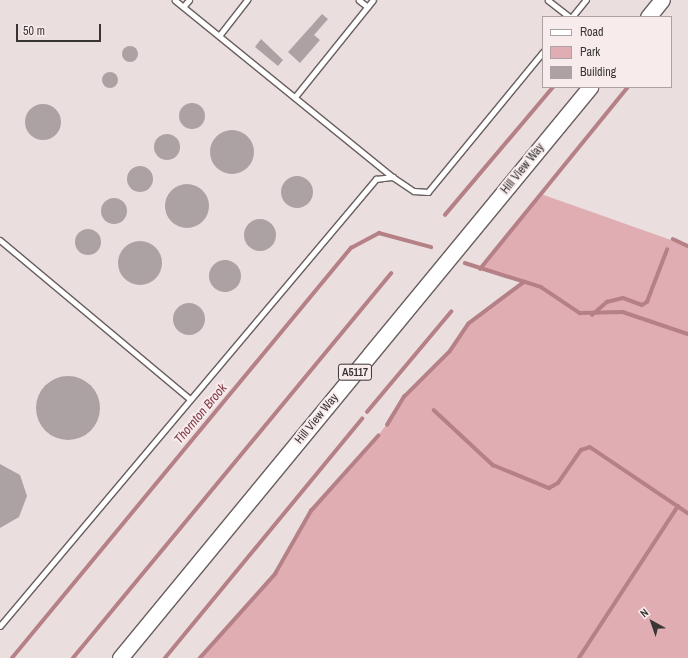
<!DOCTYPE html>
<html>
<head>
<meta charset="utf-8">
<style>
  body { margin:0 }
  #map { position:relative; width:688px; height:658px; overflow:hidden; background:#eadedf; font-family:"Archivo Narrow",sans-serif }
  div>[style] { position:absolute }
  .green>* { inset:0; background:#e0aeb2 }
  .stream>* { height:3.5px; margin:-1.75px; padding:0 1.75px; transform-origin:1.75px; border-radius:1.75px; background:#b58186 }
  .building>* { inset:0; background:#ada2a3 }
  .round { border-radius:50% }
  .roads { filter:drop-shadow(1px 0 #695f5f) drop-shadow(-1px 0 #695f5f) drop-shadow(0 1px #695f5f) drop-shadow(0 -1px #695f5f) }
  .service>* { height:4.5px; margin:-2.25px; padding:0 2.25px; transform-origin:2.25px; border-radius:2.25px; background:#fff }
  .primary>* { height:15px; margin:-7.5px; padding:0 7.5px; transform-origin:7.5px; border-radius:7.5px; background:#fff }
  span { translate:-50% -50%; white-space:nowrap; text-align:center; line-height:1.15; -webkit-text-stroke:4px #f7ebec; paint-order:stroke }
  .shield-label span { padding:1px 3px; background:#f7ebec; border:1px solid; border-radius:3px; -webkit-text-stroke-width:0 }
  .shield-label { font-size:11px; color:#3a3535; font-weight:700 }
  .street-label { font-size:12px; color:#3a3535 }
  .water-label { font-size:13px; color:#7f3b45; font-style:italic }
  .legend { position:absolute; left:542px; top:16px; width:130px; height:72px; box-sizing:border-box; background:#f7ebec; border:1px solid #aba2a3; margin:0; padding:5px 7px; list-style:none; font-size:12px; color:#3a3535 }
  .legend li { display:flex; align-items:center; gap:8px; height:20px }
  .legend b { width:20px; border:1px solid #aba2a3 }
  .north { position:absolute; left:632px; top:602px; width:40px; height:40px; -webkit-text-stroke:3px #f7ebec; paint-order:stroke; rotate:320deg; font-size:11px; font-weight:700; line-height:16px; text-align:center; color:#3a3535 }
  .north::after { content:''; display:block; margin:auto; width:14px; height:18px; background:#3a3535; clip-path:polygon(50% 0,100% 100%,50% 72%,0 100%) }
  .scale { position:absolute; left:16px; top:24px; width:85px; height:18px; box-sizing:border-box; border:2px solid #3a3535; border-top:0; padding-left:5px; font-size:12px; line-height:14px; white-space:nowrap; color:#3a3535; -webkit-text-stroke:3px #f7ebec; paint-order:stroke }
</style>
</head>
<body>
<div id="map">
  <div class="green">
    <div style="clip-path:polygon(541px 194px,688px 246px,688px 658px,200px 658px,275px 574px,311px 511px,378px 436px,413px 387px,450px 351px,468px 324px,524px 282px,480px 269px)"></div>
  </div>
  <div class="stream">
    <div style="left:445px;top:215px;width:167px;rotate:-49.8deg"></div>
    <div style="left:673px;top:239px;width:17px;rotate:25deg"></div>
    <div style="left:465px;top:263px;width:80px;rotate:17.5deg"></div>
    <div style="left:541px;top:287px;width:47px;rotate:33.7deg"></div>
    <div style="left:580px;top:313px;width:43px;rotate:-1.3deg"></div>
    <div style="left:623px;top:312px;width:69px;rotate:18.7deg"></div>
    <div style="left:480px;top:269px;width:235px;rotate:-50.9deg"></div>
    <div style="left:592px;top:315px;width:20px;rotate:-41deg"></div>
    <div style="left:607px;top:302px;width:16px;rotate:-14deg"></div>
    <div style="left:623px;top:298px;width:20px;rotate:20deg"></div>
    <div style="left:642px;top:305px;width:6px;rotate:-31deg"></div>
    <div style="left:647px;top:302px;width:56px;rotate:-69deg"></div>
    <div style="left:434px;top:410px;width:81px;rotate:43deg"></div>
    <div style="left:493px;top:465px;width:61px;rotate:22.3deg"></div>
    <div style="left:549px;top:488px;width:10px;rotate:-29deg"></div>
    <div style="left:558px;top:483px;width:40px;rotate:-55.1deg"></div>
    <div style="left:581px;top:450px;width:9px;rotate:-18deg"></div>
    <div style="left:590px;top:447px;width:118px;rotate:34deg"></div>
    <div style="left:367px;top:412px;width:131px;rotate:-50deg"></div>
    <div style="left:387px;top:425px;width:33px;rotate:-59deg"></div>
    <div style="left:404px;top:397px;width:65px;rotate:-45deg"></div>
    <div style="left:450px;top:351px;width:32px;rotate:-56deg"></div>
    <div style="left:468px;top:324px;width:70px;rotate:-36.9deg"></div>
    <div style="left:12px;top:658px;width:532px;rotate:-50.42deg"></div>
    <div style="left:351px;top:248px;width:32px;rotate:-28deg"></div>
    <div style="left:379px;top:233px;width:54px;rotate:15.1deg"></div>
    <div style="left:73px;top:658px;width:499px;rotate:-50.4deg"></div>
    <div style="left:165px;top:658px;width:310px;rotate:-50.5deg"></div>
    <div style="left:200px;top:658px;width:113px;rotate:-48.2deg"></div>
    <div style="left:275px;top:574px;width:73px;rotate:-60.3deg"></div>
    <div style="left:311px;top:511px;width:101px;rotate:-48.2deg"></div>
    <div style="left:579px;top:658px;width:181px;rotate:-56.9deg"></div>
  </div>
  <div class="building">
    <div style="clip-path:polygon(322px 14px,328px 19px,314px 35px,320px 40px,300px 63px,288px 52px)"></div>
    <div style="clip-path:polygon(261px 39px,283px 60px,278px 66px,255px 47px)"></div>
    <div class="round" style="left:122px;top:46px;width:16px;height:16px"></div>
    <div class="round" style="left:102px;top:72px;width:16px;height:16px"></div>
    <div class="round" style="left:179px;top:103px;width:26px;height:26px"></div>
    <div class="round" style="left:25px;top:104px;width:36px;height:36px"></div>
    <div class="round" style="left:210px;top:130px;width:44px;height:44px"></div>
    <div class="round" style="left:154px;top:134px;width:26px;height:26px"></div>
    <div class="round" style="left:127px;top:166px;width:26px;height:26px"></div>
    <div class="round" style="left:281px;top:176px;width:32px;height:32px"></div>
    <div class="round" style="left:165px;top:184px;width:44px;height:44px"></div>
    <div class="round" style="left:101px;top:198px;width:26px;height:26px"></div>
    <div class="round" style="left:244px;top:219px;width:32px;height:32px"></div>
    <div class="round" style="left:75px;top:229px;width:26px;height:26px"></div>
    <div class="round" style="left:118px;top:241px;width:44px;height:44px"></div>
    <div class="round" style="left:209px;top:260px;width:32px;height:32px"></div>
    <div class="round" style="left:173px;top:303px;width:32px;height:32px"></div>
    <div class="round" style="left:36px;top:376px;width:64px;height:64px"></div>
    <div style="clip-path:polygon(0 464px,20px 475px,27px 496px,19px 517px,0 528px)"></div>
  </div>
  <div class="roads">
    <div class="service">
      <div style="left:175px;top:0;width:281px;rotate:39.1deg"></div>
      <div style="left:359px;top:0;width:11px;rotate:38deg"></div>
      <div style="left:548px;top:0;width:28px;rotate:38deg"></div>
      <div style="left:183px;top:7px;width:9px;rotate:-49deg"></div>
      <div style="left:572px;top:17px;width:22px;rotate:-51deg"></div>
      <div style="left:219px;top:36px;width:46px;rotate:-52.1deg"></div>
      <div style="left:295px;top:97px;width:124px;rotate:-51.2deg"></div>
      <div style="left:0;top:240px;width:248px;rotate:39.9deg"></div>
      <div style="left:0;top:626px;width:584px;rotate:-49.93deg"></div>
      <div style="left:376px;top:179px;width:17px;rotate:-7deg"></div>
      <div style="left:393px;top:177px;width:25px;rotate:34deg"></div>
      <div style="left:414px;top:191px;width:14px;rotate:4deg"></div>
      <div style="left:428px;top:192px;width:181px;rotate:-50.6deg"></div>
    </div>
    <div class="primary">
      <div style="left:648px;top:17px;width:22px;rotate:-51deg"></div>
      <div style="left:120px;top:658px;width:740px;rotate:-50.54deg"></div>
    </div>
  </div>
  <div class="shield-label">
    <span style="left:355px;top:372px">A5117</span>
  </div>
  <div class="street-label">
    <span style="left:523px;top:169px;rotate:-51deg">Hill View Way</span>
    <span style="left:317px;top:419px;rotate:-51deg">Hill View Way</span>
  </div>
  <div class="water-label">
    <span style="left:201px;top:414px;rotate:-50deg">Thornton Brook</span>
  </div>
  <ul class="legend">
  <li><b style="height:5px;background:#fff"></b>Road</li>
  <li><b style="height:11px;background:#e0aeb2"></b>Park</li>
  <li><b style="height:11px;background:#ada2a3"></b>Building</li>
  </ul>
  <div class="north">N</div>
  <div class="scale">50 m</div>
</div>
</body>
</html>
